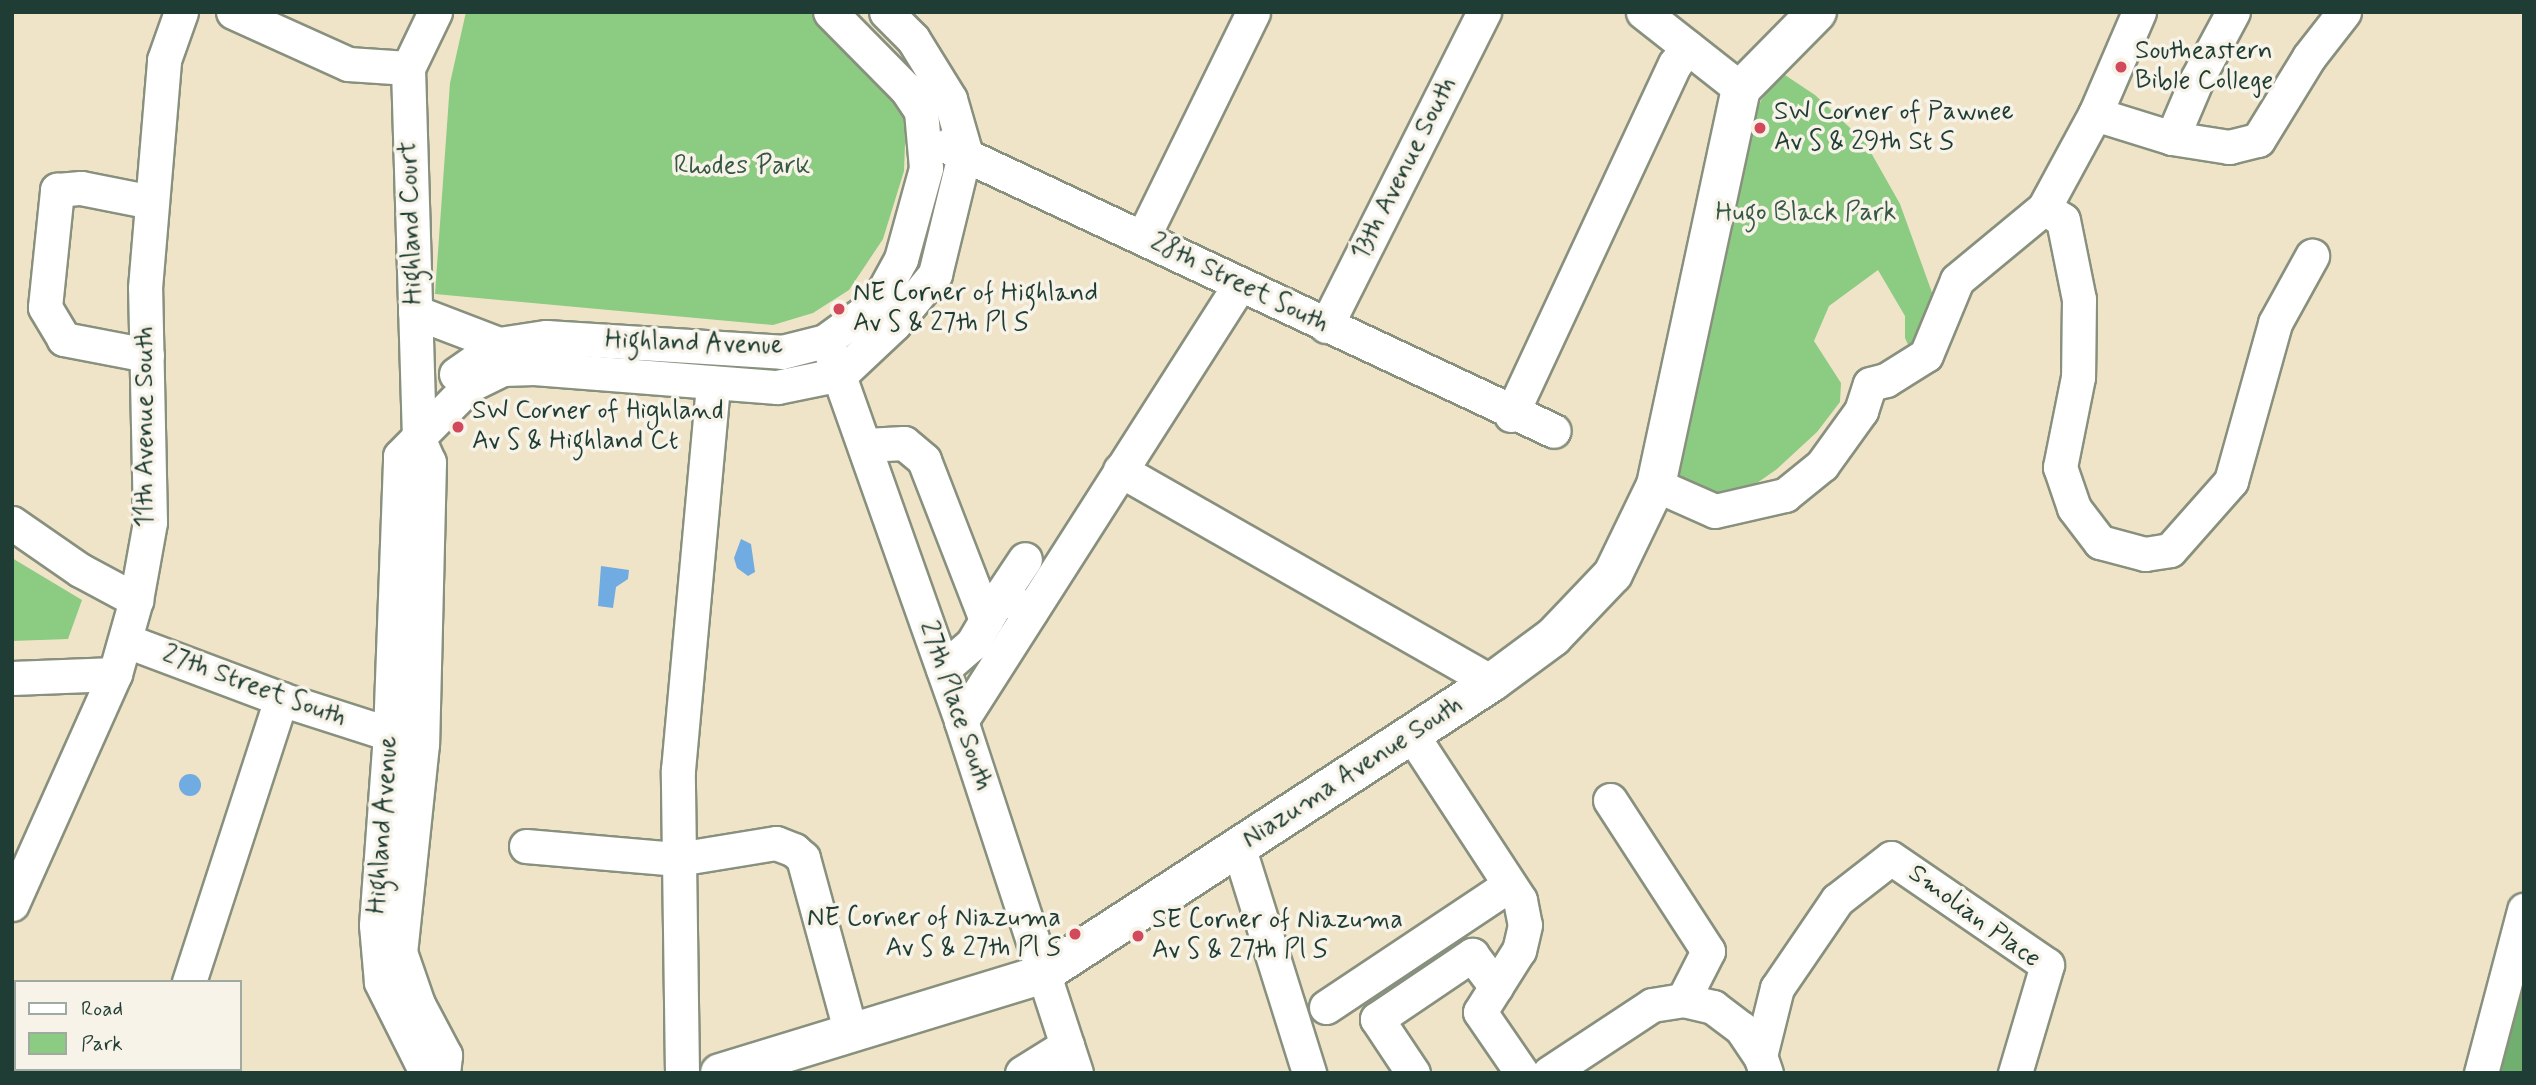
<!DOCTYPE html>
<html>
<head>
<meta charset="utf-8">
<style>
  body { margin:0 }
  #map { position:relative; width:2536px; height:1085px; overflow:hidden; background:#f0e4c8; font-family:Mynerve,sans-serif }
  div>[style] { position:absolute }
  .green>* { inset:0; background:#8bcb82 }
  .forest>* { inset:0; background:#70af70 }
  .water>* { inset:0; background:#70abe1 }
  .round { border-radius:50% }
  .roads { filter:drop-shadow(2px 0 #88907e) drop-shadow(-2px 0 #88907e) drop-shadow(0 2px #88907e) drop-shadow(0 -2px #88907e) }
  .minor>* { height:33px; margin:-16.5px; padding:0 16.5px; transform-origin:16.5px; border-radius:16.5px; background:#fff }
  .major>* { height:38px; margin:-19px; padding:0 19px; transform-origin:19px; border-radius:19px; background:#fff }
  .dots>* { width:19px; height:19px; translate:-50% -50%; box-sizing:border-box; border:4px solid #f7f3e8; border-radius:50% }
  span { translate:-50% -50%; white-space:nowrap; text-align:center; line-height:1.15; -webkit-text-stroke:7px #f7f3e8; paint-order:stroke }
  .poi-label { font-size:26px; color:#1f3d34 }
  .left { translate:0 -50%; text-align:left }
  .right { translate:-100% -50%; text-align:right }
  .park-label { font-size:26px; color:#355944 }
  .street-label { font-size:26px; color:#1f3d34 }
  .frame { position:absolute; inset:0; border:14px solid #1f3d34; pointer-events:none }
  .legend { position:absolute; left:14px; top:980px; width:228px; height:91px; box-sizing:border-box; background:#f7f3e8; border:2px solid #a1aaa0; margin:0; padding:9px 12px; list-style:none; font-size:21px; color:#1f3d34 }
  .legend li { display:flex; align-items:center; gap:14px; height:35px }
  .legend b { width:35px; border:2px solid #a1aaa0 }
</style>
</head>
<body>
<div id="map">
  <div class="green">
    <div style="clip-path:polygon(466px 12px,815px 12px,879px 75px,906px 117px,904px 171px,883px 239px,849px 290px,813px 313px,773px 325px,435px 294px,450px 83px)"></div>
    <div style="clip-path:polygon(1782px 73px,1815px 95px,1865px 142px,1900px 204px,1934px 298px,1911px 351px,1905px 338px,1905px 316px,1878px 270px,1829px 306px,1814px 341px,1841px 383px,1840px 402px,1817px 432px,1777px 469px,1747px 490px,1716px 503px,1664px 476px,1740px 142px,1762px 99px)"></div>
    <div style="clip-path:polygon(12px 558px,82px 600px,68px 639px,12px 641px)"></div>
  </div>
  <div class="forest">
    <div style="clip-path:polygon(2524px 969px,2524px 1073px,2490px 1073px)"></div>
  </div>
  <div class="water">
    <div style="clip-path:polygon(741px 539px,751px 544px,755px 572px,748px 576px,737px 568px,734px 558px)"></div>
    <div style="clip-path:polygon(601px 566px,629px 570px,628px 579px,616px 587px,613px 608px,598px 606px)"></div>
    <div class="round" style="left:179px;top:774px;width:22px;height:22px"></div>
  </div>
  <div class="roads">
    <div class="minor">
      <div style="left:233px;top:12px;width:126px;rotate:24.3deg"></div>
      <div style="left:348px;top:64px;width:60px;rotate:3.8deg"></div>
      <div style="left:435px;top:12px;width:62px;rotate:115.7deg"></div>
      <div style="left:408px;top:68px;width:372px;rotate:88.3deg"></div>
      <div style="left:419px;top:440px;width:24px;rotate:66deg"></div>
      <div style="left:429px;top:462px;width:282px;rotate:91.4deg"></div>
      <div style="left:422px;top:744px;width:209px;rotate:96deg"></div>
      <div style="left:400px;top:952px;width:55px;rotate:70.9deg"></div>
      <div style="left:418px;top:1004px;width:58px;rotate:62.1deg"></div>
      <div style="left:445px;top:1055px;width:18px;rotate:96deg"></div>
      <div style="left:1643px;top:12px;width:125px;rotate:38.2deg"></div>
      <div style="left:2139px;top:12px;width:111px;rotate:113.3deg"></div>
      <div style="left:2095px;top:114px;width:81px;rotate:17.3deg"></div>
      <div style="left:2172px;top:138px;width:58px;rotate:9deg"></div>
      <div style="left:2229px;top:147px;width:30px;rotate:-14deg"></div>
      <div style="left:2258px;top:140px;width:97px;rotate:-58.4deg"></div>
      <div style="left:2309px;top:57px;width:57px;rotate:-52.1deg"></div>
      <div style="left:2172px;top:138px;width:64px;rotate:-67deg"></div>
      <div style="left:2197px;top:79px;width:76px;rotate:-61.8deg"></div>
      <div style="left:946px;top:146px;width:671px;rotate:25.11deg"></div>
      <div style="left:2044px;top:208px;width:107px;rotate:-61.5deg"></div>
      <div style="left:1143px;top:237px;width:250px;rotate:-63.9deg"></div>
      <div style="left:415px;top:312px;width:90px;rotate:20.9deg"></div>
      <div style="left:1326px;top:326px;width:352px;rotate:-63.3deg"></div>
      <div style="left:831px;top:353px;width:390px;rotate:70.5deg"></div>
      <div style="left:961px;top:721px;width:370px;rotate:71.9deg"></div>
      <div style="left:147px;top:355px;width:85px;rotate:-169.1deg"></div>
      <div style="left:64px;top:339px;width:37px;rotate:-121deg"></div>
      <div style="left:45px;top:307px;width:118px;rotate:-84.1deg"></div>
      <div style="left:57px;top:190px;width:24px;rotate:-5deg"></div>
      <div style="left:81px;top:188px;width:72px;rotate:11.2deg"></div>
      <div style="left:456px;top:374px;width:52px;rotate:-34.9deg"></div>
      <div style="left:499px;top:344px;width:48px;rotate:-8.5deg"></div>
      <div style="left:546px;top:337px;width:236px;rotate:3.6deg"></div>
      <div style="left:782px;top:352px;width:44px;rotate:-14.3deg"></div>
      <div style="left:825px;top:341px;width:64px;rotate:-36.2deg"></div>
      <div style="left:877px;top:303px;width:50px;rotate:-61.4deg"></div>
      <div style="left:901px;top:259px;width:94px;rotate:-74.6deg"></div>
      <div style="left:926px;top:168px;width:57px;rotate:-95deg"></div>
      <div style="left:921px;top:111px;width:27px;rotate:-124deg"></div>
      <div style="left:906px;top:89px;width:108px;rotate:-134.6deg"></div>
      <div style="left:1511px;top:415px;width:387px;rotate:-65deg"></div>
      <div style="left:1675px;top:64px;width:21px;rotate:-53deg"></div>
      <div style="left:865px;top:445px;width:39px;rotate:-3deg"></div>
      <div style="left:904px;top:443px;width:26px;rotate:40deg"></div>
      <div style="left:924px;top:460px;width:172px;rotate:68.8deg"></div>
      <div style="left:1120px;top:470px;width:428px;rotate:29.7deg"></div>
      <div style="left:1656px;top:485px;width:64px;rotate:23.8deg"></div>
      <div style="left:1715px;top:511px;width:72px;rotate:-12.9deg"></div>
      <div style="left:1785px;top:495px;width:48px;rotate:-39deg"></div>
      <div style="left:1822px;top:465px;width:67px;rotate:-54.2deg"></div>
      <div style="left:1861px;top:411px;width:28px;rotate:-72deg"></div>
      <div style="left:1870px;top:384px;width:16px;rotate:-14deg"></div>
      <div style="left:1886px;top:380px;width:47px;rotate:-32deg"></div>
      <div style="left:1926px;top:355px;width:81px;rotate:-67.5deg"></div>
      <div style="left:1957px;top:280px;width:113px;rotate:-39.6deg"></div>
      <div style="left:2044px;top:208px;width:22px;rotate:32deg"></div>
      <div style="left:2063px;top:220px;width:81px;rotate:78.6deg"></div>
      <div style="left:2079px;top:299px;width:78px;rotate:90.7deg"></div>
      <div style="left:2078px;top:377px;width:92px;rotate:101.3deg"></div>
      <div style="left:2060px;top:467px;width:43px;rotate:71.1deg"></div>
      <div style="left:2074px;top:508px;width:43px;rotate:52.6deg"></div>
      <div style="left:2100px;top:542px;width:47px;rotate:14.9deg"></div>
      <div style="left:2145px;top:554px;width:25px;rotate:-9deg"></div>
      <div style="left:2170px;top:550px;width:92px;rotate:-48.5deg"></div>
      <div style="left:2231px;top:481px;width:164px;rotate:-74.4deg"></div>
      <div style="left:2275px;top:323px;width:77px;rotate:-61.1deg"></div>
      <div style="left:12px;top:523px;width:83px;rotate:34.7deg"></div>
      <div style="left:80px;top:570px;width:64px;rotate:28.2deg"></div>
      <div style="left:1001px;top:595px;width:43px;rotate:-56.3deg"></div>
      <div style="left:127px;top:641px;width:165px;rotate:20.6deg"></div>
      <div style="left:281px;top:699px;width:138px;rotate:17.8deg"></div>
      <div style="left:943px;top:669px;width:38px;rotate:-41deg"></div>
      <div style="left:972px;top:644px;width:57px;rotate:-59.4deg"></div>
      <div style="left:1001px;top:595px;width:34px;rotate:30deg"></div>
      <div style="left:12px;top:678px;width:103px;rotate:-2.2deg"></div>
      <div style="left:961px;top:721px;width:518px;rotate:-57.44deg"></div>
      <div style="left:1412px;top:735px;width:197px;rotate:56.8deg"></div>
      <div style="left:1520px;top:900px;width:25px;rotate:79deg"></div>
      <div style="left:1525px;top:925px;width:26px;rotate:103deg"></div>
      <div style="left:1519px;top:950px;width:73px;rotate:122.2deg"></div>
      <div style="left:1480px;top:1012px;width:74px;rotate:55.5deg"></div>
      <div style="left:1610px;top:800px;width:180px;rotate:57deg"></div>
      <div style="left:1708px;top:951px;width:55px;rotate:117deg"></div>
      <div style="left:526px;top:846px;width:153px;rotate:4.9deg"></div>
      <div style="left:678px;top:859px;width:99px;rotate:-9.3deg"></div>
      <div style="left:776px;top:843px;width:19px;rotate:21deg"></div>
      <div style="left:794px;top:850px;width:12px;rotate:42deg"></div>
      <div style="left:803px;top:858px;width:181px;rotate:74.7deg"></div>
      <div style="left:1239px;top:849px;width:235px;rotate:72.6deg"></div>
      <div style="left:12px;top:904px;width:252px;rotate:-65.9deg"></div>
      <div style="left:115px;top:674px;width:77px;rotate:-74.2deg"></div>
      <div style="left:136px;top:600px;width:79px;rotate:-79.8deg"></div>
      <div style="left:150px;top:522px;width:234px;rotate:-91.2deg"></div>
      <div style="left:145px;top:288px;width:229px;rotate:-85.2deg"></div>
      <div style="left:164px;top:60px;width:51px;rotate:-70.5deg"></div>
      <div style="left:189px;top:982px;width:298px;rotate:-72deg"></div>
      <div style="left:1326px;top:1007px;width:220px;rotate:-33.7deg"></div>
      <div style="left:159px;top:1073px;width:4px;rotate:-76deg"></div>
      <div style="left:440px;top:1073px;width:20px;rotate:-153deg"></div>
      <div style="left:422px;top:1064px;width:92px;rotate:-116.6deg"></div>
      <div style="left:381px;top:982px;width:57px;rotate:-95deg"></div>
      <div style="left:376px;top:925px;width:192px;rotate:-85.8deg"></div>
      <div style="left:390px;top:734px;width:278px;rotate:-87.9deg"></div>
      <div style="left:400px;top:456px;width:100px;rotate:-45.4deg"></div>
      <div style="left:470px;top:385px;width:37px;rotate:-26deg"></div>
      <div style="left:503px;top:369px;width:31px;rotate:-2deg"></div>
      <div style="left:534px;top:368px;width:244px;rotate:4.5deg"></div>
      <div style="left:777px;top:387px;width:65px;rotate:-11.5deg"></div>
      <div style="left:841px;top:374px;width:73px;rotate:-43.3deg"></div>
      <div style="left:894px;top:324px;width:65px;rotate:-50.6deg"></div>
      <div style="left:935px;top:274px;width:127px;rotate:-76.3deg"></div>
      <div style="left:965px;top:151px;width:54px;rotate:-106.1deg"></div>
      <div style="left:950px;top:99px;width:70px;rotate:-121.7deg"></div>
      <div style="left:913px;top:39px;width:38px;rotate:-135deg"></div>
      <div style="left:682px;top:1073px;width:303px;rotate:-90.8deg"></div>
      <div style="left:678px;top:770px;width:389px;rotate:-84.8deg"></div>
      <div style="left:1022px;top:1073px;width:53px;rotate:-31.9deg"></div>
      <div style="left:1413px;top:1073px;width:65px;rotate:-123.7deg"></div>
      <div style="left:1377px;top:1019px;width:115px;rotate:-34deg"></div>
      <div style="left:1472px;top:955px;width:40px;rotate:53deg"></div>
      <div style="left:1549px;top:1073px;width:123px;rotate:-33.4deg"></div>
      <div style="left:1652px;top:1005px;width:31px;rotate:-9deg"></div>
      <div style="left:1683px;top:1000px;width:31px;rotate:13deg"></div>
      <div style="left:1713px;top:1007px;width:35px;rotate:37deg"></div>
      <div style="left:1741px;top:1028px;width:34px;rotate:56deg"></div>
      <div style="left:1766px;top:1073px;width:18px;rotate:-109deg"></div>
      <div style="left:1760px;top:1056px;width:70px;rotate:-76deg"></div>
      <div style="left:1777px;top:988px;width:107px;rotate:-55.7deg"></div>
      <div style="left:1837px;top:900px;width:68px;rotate:-37.9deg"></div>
      <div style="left:1891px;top:858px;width:189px;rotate:34.4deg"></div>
      <div style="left:2047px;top:965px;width:113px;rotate:106.5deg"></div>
      <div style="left:2481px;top:1073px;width:169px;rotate:-75.2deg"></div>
    </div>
    <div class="major">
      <div style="left:720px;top:1073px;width:338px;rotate:-17deg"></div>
      <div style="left:1043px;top:974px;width:536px;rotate:-33.04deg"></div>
      <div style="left:1492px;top:682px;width:76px;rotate:-36.4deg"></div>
      <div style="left:1553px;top:637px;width:87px;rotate:-46.4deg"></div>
      <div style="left:1613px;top:574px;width:99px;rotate:-64.2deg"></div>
      <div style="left:1656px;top:485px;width:405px;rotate:-77.9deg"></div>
      <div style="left:1741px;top:89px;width:108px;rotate:-45.4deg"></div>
    </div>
  </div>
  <div class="dots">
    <div style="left:2121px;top:67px;background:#d1495b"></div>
    <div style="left:1760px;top:128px;background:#d1495b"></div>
    <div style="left:839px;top:309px;background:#d1495b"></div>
    <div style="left:458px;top:427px;background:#d1495b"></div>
    <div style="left:1075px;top:934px;background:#d1495b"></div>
    <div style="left:1138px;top:936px;background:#d1495b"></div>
  </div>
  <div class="poi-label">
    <span class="left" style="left:2135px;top:67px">Southeastern<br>Bible College</span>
    <span class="left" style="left:1774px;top:128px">SW Corner of Pawnee<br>Av S &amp; 29th St S</span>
    <span class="left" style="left:853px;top:309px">NE Corner of Highland<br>Av S &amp; 27th Pl S</span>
    <span class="left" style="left:472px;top:427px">SW Corner of Highland<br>Av S &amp; Highland Ct</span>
    <span class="right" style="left:1061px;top:934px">NE Corner of Niazuma<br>Av S &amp; 27th Pl S</span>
    <span class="left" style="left:1152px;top:936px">SE Corner of Niazuma<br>Av S &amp; 27th Pl S</span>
  </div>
  <div class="park-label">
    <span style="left:742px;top:167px">Rhodes Park</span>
    <span style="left:1806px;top:214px">Hugo Black Park</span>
  </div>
  <div class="street-label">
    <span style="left:1405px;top:169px;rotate:-63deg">13th Avenue South</span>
    <span style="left:412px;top:223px;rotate:-92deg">Highland Court</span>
    <span style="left:1239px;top:284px;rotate:26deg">28th Street South</span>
    <span style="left:694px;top:344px;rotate:2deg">Highland Avenue</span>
    <span style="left:146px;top:427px;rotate:-90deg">11th Avenue South</span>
    <span style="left:254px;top:687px;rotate:20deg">27th Street South</span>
    <span style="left:955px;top:706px;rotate:71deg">27th Place South</span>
    <span style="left:1353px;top:773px;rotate:-33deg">Niazuma Avenue South</span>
    <span style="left:384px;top:825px;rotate:-86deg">Highland Avenue</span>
    <span style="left:1974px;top:917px;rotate:36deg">Smolian Place</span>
  </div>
  <div class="frame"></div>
  <ul class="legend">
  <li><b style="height:9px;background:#fff"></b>Road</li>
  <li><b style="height:19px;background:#8bcb82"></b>Park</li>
  </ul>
</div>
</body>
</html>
